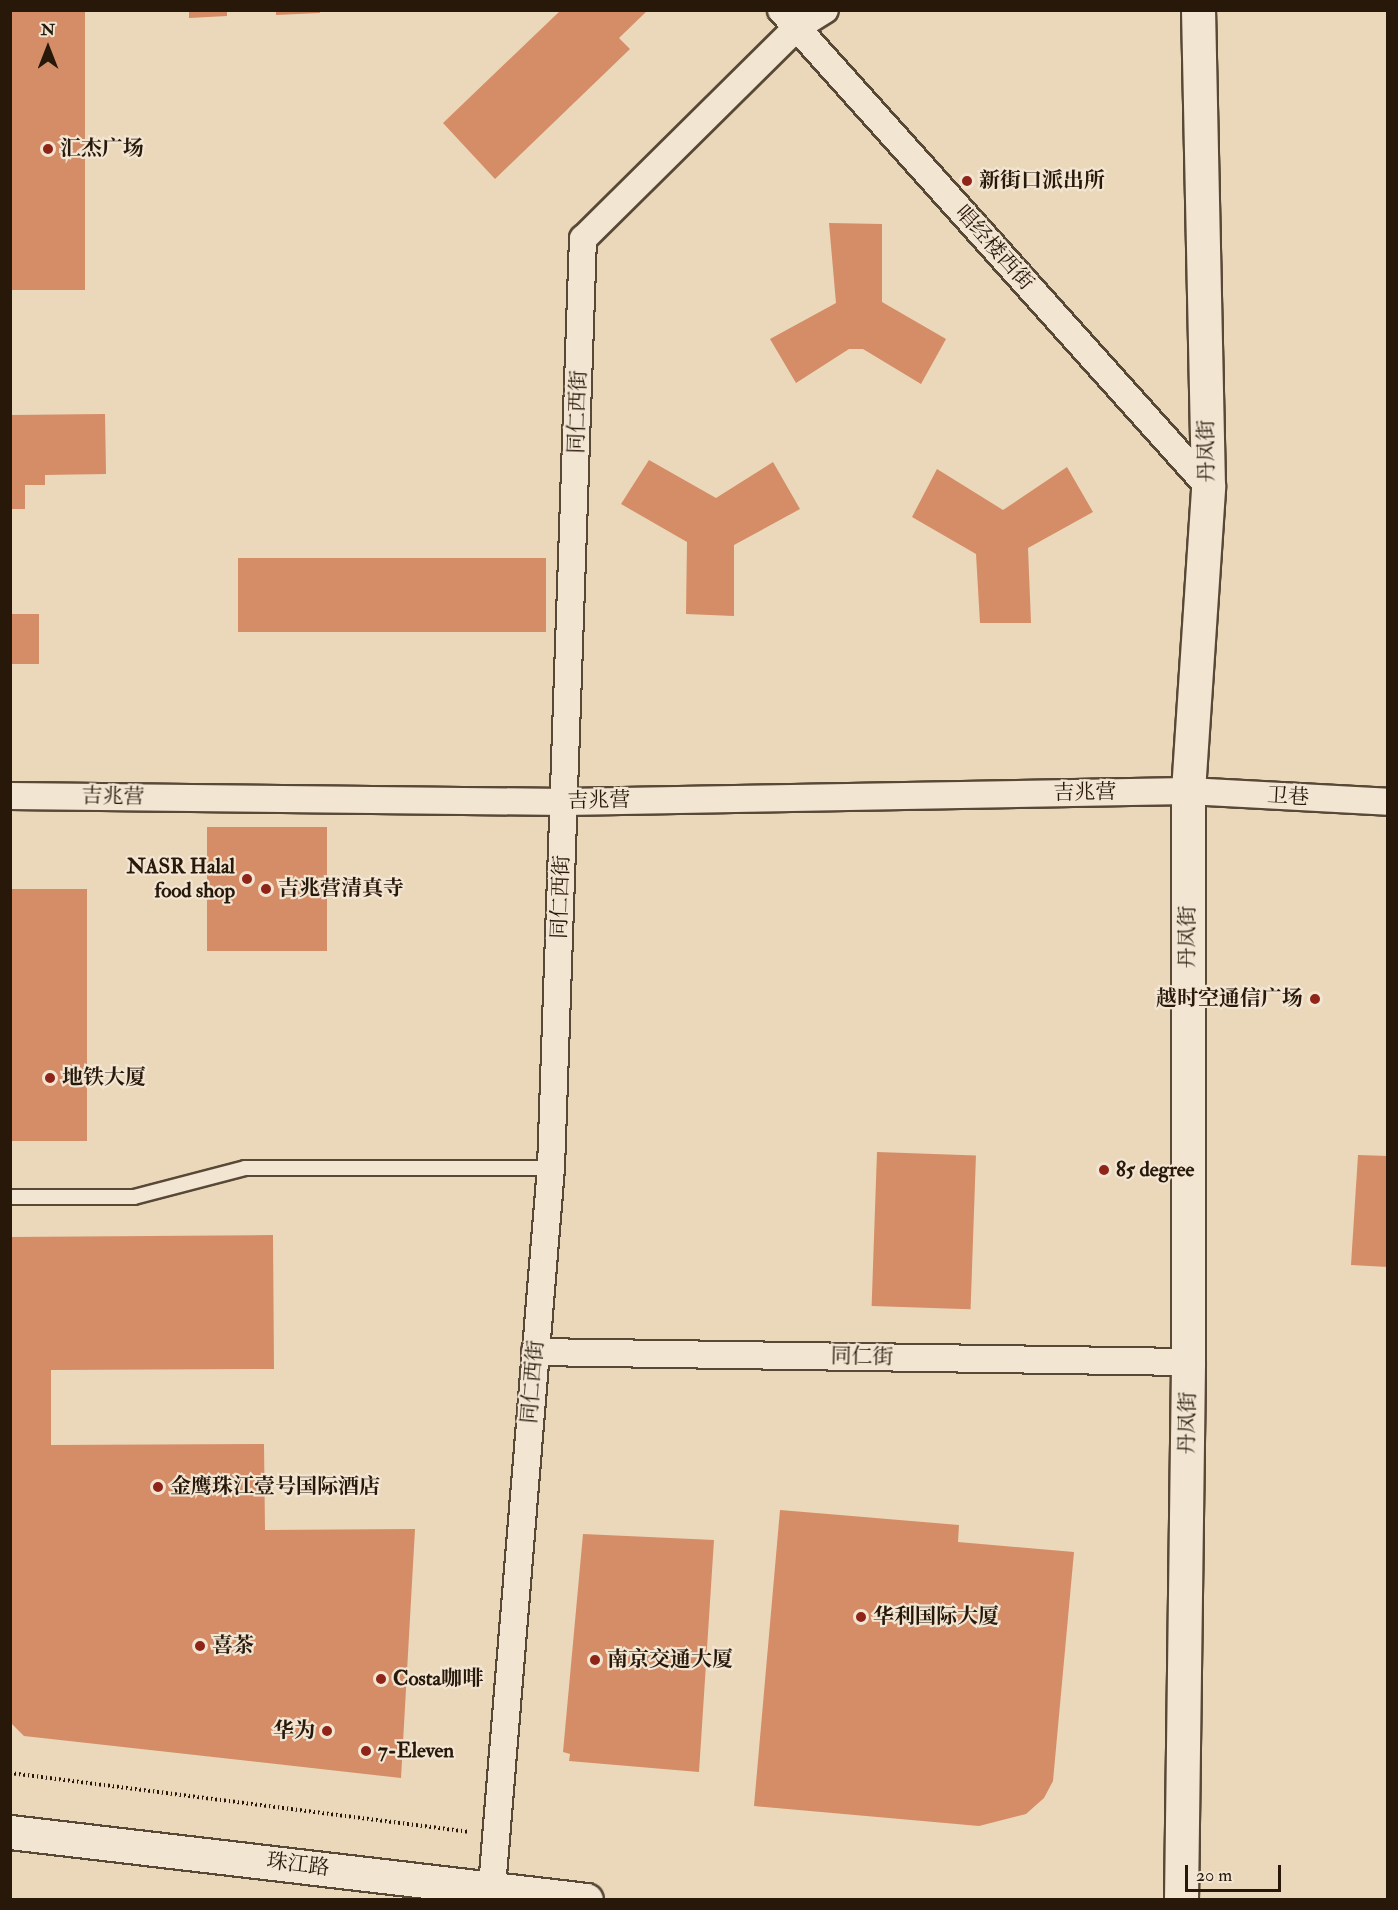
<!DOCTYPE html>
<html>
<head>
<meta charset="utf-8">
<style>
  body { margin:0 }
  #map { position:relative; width:1398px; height:1910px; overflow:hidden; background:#ebd7ba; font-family:"IM FELL Double Pica","Noto Serif SC",serif }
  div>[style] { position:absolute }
  .building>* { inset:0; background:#d48d67; transform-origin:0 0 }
  .path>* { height:4px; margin-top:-2px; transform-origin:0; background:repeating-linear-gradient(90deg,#27180a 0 1.5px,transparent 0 4.5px) }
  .roads { filter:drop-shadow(2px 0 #584836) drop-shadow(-2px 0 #584836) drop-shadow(0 2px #584836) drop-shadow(0 -2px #584836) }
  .lane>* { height:14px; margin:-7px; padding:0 7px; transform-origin:7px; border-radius:7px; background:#f2e5d2 }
  .street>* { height:26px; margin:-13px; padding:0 13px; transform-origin:13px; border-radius:13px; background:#f2e5d2 }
  .secondary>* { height:33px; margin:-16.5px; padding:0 16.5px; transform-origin:16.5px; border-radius:16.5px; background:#f2e5d2 }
  .dots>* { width:16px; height:16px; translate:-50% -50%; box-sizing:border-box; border:3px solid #f2e5d2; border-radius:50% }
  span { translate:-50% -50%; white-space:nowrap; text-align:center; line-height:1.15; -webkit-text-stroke:4.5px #f2e5d2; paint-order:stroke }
  .poi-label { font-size:21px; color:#27180a; font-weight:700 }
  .left { translate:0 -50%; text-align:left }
  .right { translate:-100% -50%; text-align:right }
  .street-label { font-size:21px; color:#27180a }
  .frame { position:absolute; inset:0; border:12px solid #27180a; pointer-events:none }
  .north { position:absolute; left:18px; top:18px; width:60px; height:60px; -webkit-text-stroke:4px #f2e5d2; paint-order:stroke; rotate:0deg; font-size:16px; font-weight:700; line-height:24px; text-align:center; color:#27180a }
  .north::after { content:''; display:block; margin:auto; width:21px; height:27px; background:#27180a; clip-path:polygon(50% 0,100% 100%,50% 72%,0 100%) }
  .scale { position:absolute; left:1185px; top:1865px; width:96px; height:27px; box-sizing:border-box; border:3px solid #27180a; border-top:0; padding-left:8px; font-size:18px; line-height:21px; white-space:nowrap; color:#27180a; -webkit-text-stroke:4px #f2e5d2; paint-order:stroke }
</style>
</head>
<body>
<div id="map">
  <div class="building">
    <div style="left:10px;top:10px;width:75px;height:280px"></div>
    <div style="clip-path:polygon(189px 10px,227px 10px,227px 16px,189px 18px)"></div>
    <div style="clip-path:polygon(276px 10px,320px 10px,320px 13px,276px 15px)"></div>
    <div style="clip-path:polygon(561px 10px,648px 10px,619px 38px,630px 49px,495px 179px,443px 123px)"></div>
    <div style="clip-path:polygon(829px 223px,882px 224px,882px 302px,946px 339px,921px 384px,863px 349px,849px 349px,796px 383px,770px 339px,836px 303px)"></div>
    <div style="clip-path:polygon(105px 414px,106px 474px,45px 475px,45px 485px,25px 485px,25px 509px,10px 509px,10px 415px)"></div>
    <div style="clip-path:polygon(649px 460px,716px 498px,773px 462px,800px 509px,734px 545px,734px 616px,686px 614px,687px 542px,621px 504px)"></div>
    <div style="clip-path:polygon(1067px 467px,1093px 512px,1028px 548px,1031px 623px,980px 623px,976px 554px,912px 517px,937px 469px,1003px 510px)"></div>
    <div style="left:546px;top:558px;width:74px;height:308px;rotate:90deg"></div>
    <div style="left:10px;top:614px;width:29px;height:50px"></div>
    <div style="left:207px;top:827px;width:120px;height:124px"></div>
    <div style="left:10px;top:889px;width:77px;height:252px"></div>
    <div style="left:877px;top:1152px;width:99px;height:154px;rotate:2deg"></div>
    <div style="clip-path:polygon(1358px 1155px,1388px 1156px,1388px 1267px,1351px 1265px)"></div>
    <div style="clip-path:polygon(273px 1235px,274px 1369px,51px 1370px,51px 1445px,264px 1444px,265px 1530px,415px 1529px,401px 1778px,24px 1736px,10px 1722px,10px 1237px)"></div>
    <div style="clip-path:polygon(780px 1510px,959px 1525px,958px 1542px,1074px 1552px,1053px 1781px,1044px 1798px,1026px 1814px,979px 1826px,754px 1806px)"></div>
    <div style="clip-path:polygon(583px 1534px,714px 1540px,699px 1772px,569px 1761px,570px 1754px,563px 1752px)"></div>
  </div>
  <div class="path">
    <div style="left:10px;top:1773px;width:462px;rotate:7.3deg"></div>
  </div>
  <div class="roads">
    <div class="lane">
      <div style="left:10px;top:1197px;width:124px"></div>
      <div style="left:134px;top:1197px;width:115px;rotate:-14.6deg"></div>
      <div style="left:245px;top:1168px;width:306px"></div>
    </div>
    <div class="street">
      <div style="left:781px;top:10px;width:639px;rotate:48.11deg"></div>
      <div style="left:10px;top:796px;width:555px;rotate:0.62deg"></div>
      <div style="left:565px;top:802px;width:623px;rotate:-1.01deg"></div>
      <div style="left:1188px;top:791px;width:200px;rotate:3.1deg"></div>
      <div style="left:535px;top:1352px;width:653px;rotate:0.88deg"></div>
      <div style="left:492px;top:1887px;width:721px;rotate:-85.31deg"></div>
      <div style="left:551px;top:1168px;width:930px;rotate:-88.03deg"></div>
      <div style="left:583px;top:239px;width:300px;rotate:-44.7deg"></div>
      <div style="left:796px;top:28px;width:34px;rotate:-32deg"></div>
    </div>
    <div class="secondary">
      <div style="left:10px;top:1832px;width:580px;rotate:6.73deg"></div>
      <div style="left:1181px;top:1900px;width:538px;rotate:-89.25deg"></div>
      <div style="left:1188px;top:1362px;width:571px;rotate:-90deg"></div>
      <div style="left:1188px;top:791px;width:306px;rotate:-86.2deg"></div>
      <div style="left:1208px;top:486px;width:476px;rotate:-91.2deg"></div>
    </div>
  </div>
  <div class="dots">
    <div style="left:48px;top:149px;background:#8f2418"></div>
    <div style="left:967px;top:181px;background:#8f2418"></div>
    <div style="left:247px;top:879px;background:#8f2418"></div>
    <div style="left:266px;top:889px;background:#8f2418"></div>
    <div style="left:1315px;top:999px;background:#8f2418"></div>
    <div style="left:50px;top:1078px;background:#8f2418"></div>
    <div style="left:1104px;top:1170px;background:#8f2418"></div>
    <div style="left:158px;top:1487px;background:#8f2418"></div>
    <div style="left:861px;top:1617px;background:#8f2418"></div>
    <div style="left:200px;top:1646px;background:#8f2418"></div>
    <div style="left:595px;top:1660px;background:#8f2418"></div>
    <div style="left:381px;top:1679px;background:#8f2418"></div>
    <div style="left:327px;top:1731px;background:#8f2418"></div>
    <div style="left:366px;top:1751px;background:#8f2418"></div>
  </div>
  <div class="poi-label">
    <span class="left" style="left:60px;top:149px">汇杰广场</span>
    <span class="left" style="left:979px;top:181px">新街口派出所</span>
    <span class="right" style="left:235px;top:879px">NASR Halal<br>food shop</span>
    <span class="left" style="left:278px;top:889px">吉兆营清真寺</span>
    <span class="right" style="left:1303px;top:999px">越时空通信广场</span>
    <span class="left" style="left:62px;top:1078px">地铁大厦</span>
    <span class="left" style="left:1116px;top:1170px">85 degree</span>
    <span class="left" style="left:170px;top:1487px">金鹰珠江壹号国际酒店</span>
    <span class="left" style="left:873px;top:1617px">华利国际大厦</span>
    <span class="left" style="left:212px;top:1646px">喜茶</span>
    <span class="left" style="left:607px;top:1660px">南京交通大厦</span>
    <span class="left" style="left:393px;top:1679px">Costa咖啡</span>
    <span class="right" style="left:315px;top:1731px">华为</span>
    <span class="left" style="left:378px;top:1751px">7-Eleven</span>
  </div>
  <div class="street-label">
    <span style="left:994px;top:248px;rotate:48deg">唱经楼西街</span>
    <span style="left:578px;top:412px;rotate:-88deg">同仁西街</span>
    <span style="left:1207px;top:451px;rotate:-91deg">丹凤街</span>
    <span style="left:1085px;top:793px;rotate:-1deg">吉兆营</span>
    <span style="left:113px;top:797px;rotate:1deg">吉兆营</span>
    <span style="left:1288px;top:797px;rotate:3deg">卫巷</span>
    <span style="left:599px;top:801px;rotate:-1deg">吉兆营</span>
    <span style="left:561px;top:897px;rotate:-88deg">同仁西街</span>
    <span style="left:1188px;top:937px;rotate:-90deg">丹凤街</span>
    <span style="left:862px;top:1357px;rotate:1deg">同仁街</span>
    <span style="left:533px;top:1382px;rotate:-85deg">同仁西街</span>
    <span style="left:1188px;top:1423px;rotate:-89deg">丹凤街</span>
    <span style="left:298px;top:1865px;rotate:7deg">珠江路</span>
  </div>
  <div class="frame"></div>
  <div class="north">N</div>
  <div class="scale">20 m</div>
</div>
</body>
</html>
